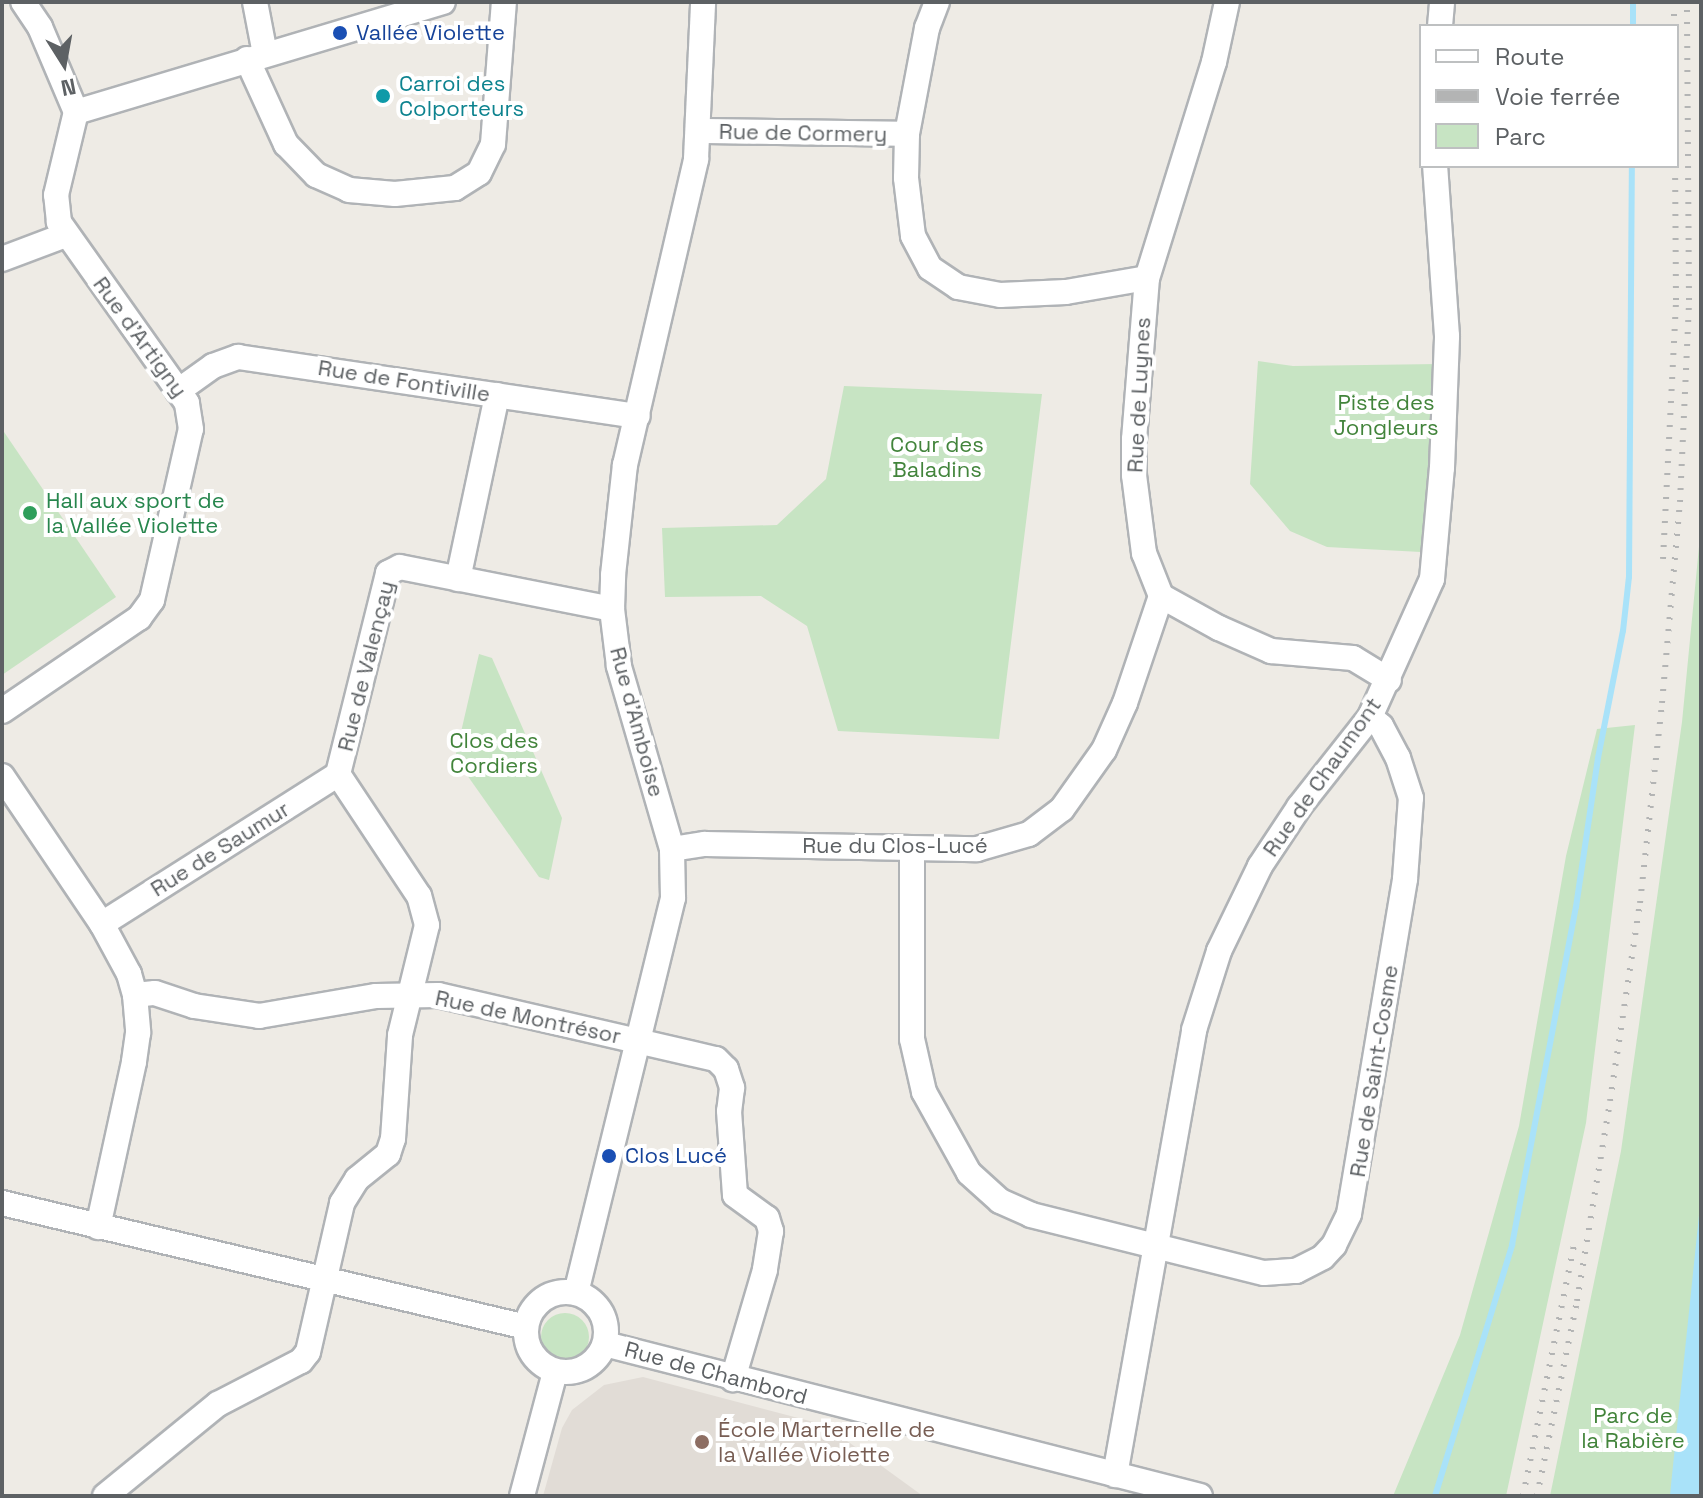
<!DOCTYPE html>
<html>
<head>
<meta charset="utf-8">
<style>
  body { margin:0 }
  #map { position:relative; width:1703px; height:1498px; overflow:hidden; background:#eeebe5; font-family:"Space Grotesk",sans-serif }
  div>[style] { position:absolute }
  .education>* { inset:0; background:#e1dcd6 }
  .green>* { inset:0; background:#c7e4c3 }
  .round { border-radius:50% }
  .water>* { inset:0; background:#a9e2f9 }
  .stream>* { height:6px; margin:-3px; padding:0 3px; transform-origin:3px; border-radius:3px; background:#a9e2f9 }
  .roads { filter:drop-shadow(2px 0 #b0b3b6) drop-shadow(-2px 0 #b0b3b6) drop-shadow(0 2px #b0b3b6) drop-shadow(0 -2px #b0b3b6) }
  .minor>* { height:24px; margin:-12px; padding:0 12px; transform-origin:12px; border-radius:12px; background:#fff }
  .minor>.ring { margin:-12px; padding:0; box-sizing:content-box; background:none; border:24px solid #fff; border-radius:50% }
  .rail>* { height:6px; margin-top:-3px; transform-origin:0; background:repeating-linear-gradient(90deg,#b3b4b4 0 2px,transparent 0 12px) }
  .dots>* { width:22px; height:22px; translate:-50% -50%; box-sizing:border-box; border:4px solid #fff; border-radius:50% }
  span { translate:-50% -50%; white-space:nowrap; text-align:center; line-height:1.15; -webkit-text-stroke:8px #fff; paint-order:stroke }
  .transit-label { font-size:22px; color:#164399 }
  .left { translate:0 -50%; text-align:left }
  .culture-label { font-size:22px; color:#0d838f }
  .street-label { font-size:22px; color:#5d6164 }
  .park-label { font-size:22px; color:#42843b }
  .leisure-label { font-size:22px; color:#27864d }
  .education-label { font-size:22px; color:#785e54 }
  .frame { position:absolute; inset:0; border:4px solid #5d6164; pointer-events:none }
  .legend { position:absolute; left:1419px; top:24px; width:260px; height:144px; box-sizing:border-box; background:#fff; border:2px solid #bec0c1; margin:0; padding:10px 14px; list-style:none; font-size:24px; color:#5d6164 }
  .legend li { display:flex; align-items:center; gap:16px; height:40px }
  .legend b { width:40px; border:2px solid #bec0c1 }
  .north { position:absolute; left:24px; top:24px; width:80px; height:80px; -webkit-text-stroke:6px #fff; paint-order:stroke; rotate:169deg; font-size:22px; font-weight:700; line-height:32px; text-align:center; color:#5d6164 }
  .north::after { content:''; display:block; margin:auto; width:28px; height:36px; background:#5d6164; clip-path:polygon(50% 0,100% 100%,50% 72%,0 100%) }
</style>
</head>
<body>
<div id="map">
  <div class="education">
    <div style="clip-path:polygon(643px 1377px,825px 1425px,923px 1496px,543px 1496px,562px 1428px,572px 1410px,604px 1385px)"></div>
  </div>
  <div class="green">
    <div style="clip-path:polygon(1258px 361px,1293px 366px,1438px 364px,1421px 552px,1327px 547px,1290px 531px,1250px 484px)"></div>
    <div style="clip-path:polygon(844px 386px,1042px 394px,999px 739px,838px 731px,807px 626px,761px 596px,665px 597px,662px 528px,777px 525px,826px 479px)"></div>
    <div style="clip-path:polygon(2px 429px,116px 597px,2px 675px)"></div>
    <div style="clip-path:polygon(1701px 526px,1701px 1496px,1550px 1496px,1621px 1151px,1682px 722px)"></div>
    <div style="clip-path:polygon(479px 654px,492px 658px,562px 818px,549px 880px,539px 877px,455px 758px)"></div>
    <div style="clip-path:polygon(1635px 725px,1586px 1123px,1506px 1496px,1393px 1496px,1460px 1335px,1519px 1126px,1566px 856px,1597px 729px)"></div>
    <div class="round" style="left:541px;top:1313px;width:48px;height:48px"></div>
  </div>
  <div class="water">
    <div style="clip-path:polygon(1701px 1196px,1701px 1496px,1670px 1496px,1671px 1485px)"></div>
  </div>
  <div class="stream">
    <div style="left:1633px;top:26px;width:24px;rotate:-90deg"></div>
    <div style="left:1435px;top:1496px;width:263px;rotate:-72.9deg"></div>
    <div style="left:1512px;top:1245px;width:344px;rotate:-79.3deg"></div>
    <div style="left:1576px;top:907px;width:151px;rotate:-81.6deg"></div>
    <div style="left:1598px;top:758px;width:129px;rotate:-78.9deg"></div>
    <div style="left:1623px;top:631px;width:54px;rotate:-83.7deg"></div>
    <div style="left:1629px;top:577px;width:411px;rotate:-89.6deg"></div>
  </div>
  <div class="roads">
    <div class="minor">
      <div style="left:255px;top:2px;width:53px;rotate:79.1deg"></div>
      <div style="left:937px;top:2px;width:28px;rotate:111deg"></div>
      <div style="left:927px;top:28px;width:108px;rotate:100.7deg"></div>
      <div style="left:907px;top:134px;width:44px;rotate:91.3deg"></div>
      <div style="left:906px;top:178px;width:58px;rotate:83.1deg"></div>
      <div style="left:913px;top:236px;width:36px;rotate:62deg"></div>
      <div style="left:930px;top:268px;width:34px;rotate:34deg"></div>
      <div style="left:958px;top:287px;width:43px;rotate:10.8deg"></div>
      <div style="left:1000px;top:295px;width:66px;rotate:-2.6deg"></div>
      <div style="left:1066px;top:292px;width:82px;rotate:-9.8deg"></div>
      <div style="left:1227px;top:2px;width:61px;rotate:102.2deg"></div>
      <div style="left:1214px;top:62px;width:226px;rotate:107.2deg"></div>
      <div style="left:1147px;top:278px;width:162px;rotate:94.6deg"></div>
      <div style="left:1134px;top:439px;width:36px;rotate:90deg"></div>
      <div style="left:1134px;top:475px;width:79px;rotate:82.7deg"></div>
      <div style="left:1144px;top:553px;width:46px;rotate:68.4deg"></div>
      <div style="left:1161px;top:596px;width:66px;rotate:28.9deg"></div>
      <div style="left:1219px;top:628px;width:57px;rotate:23.9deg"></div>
      <div style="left:1271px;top:651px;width:82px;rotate:4.9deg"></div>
      <div style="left:1353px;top:658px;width:42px;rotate:31.4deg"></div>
      <div style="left:1440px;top:26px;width:24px;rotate:-85deg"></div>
      <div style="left:247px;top:59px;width:94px;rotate:65.4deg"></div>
      <div style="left:286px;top:144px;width:43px;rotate:45.9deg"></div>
      <div style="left:316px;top:175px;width:36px;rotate:24deg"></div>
      <div style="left:349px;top:190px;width:46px;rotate:5deg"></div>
      <div style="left:395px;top:194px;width:60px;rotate:-5.7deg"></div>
      <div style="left:455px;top:188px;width:28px;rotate:-32deg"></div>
      <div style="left:479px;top:173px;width:32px;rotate:-64deg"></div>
      <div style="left:493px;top:144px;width:142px;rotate:-85.6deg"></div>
      <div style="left:76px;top:112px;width:383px;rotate:-16.7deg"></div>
      <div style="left:700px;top:131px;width:207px;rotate:0.8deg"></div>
      <div style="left:2px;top:259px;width:68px;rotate:-20.6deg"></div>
      <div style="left:178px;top:391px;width:43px;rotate:-35.5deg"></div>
      <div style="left:213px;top:366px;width:27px;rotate:-20deg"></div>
      <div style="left:238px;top:357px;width:404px;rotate:8.4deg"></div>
      <div style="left:458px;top:579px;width:188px;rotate:-78deg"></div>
      <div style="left:2px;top:711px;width:166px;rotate:-34.2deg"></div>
      <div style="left:139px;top:618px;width:22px;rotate:-54deg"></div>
      <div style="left:152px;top:600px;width:175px;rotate:-77.2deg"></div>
      <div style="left:191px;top:429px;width:26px;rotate:-99deg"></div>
      <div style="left:187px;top:403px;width:222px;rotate:-125.3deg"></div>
      <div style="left:59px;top:222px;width:27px;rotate:-96deg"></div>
      <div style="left:56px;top:195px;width:85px;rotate:-76.5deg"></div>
      <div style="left:76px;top:112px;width:92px;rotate:-113deg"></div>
      <div style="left:40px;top:27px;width:30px;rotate:-124deg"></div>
      <div style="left:2px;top:776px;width:179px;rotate:56deg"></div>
      <div style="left:102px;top:924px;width:57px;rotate:61.6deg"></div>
      <div style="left:129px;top:974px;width:22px;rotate:74deg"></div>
      <div style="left:135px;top:995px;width:38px;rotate:85deg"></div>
      <div style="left:138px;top:1033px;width:29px;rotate:98deg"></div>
      <div style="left:134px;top:1062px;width:169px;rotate:102.3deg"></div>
      <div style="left:672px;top:849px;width:33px;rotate:-9deg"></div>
      <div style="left:705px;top:844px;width:272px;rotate:1.1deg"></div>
      <div style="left:977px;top:849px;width:54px;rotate:-16.1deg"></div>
      <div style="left:1029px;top:834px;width:41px;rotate:-37.1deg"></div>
      <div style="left:1062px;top:809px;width:72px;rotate:-54.6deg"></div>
      <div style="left:1104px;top:750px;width:51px;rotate:-65.9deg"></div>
      <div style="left:1125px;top:703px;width:113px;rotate:-71.4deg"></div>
      <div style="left:912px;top:850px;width:189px;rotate:90deg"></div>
      <div style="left:912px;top:1039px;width:54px;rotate:77.2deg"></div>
      <div style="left:924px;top:1092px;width:93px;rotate:60.9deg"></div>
      <div style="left:969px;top:1173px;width:42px;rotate:42.1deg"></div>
      <div style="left:1000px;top:1201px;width:34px;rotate:24deg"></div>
      <div style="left:1031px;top:1215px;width:240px;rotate:14deg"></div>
      <div style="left:1264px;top:1273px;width:32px;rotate:-4deg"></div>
      <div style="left:1296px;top:1271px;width:30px;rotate:-27deg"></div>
      <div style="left:1323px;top:1257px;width:16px;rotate:-47deg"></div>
      <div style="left:1334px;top:1245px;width:34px;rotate:-64deg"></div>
      <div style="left:1349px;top:1214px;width:340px;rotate:-80.5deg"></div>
      <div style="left:1405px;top:879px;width:81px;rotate:-85.8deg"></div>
      <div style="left:1411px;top:798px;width:42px;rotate:-108deg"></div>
      <div style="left:1398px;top:758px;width:36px;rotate:-118deg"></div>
      <div style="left:1381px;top:726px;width:14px;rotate:-141deg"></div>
      <div style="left:102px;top:924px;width:280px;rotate:-32.4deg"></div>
      <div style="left:135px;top:995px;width:20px;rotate:-6deg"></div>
      <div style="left:155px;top:993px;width:41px;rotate:18.4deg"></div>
      <div style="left:194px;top:1006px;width:66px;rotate:8.7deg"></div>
      <div style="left:259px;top:1016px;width:119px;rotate:-9.7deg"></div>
      <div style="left:376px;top:996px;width:62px;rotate:-0.9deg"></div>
      <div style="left:438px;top:995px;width:285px;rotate:13deg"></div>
      <div style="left:716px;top:1059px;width:14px;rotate:45deg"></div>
      <div style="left:726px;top:1069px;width:20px;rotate:72deg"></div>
      <div style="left:732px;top:1088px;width:23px;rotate:97deg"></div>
      <div style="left:729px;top:1111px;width:84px;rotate:85.9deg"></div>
      <div style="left:735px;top:1195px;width:39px;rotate:36deg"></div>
      <div style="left:767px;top:1218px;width:14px;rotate:73deg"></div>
      <div style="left:771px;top:1231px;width:39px;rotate:99deg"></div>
      <div style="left:765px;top:1270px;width:114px;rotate:106.4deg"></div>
      <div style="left:2px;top:1203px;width:538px;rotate:13.31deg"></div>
      <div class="ring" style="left:526px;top:1292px;width:56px;height:56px"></div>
      <div style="left:576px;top:1293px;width:407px;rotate:-76.2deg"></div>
      <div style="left:673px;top:898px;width:49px;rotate:-91.2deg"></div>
      <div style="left:672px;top:849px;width:191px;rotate:-106.2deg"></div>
      <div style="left:619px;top:666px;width:57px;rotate:-97deg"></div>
      <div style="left:612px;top:609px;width:34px;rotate:-88deg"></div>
      <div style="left:613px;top:575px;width:111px;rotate:-83.8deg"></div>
      <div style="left:625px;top:465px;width:314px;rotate:-76.9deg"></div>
      <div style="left:696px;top:159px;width:157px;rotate:-87.4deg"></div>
      <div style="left:605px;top:1344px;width:614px;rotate:14.33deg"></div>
      <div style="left:1115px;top:1475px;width:452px;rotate:-79.9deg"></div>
      <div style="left:1194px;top:1030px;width:83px;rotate:-72.4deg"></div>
      <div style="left:1219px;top:951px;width:94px;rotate:-64.2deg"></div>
      <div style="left:1260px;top:866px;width:71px;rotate:-56.5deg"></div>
      <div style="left:1299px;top:807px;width:115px;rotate:-51.7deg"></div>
      <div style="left:1370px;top:717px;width:151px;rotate:-65.8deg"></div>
      <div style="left:1432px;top:579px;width:111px;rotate:-84.9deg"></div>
      <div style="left:1442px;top:468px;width:132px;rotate:-87.8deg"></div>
      <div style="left:1447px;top:336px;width:170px;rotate:-94deg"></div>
      <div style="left:105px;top:1496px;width:146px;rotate:-39.2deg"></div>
      <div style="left:218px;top:1404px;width:93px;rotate:-27.4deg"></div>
      <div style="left:301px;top:1361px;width:11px;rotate:-52deg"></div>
      <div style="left:308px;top:1352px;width:153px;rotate:-77.1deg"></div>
      <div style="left:342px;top:1203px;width:28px;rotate:-58deg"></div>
      <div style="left:357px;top:1179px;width:40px;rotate:-39deg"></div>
      <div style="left:388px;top:1154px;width:16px;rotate:-72deg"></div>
      <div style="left:393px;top:1139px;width:104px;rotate:-86.1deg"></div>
      <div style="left:400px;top:1035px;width:113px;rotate:-76.2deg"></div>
      <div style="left:427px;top:925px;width:30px;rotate:-105deg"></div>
      <div style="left:419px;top:896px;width:146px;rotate:-123.6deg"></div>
      <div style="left:338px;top:774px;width:207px;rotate:-76deg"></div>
      <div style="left:388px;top:573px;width:13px;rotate:-27deg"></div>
      <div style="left:400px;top:567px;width:216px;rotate:11.2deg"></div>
      <div style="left:522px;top:1496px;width:128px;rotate:-75.1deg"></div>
    </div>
  </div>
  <div class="rail">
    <div style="left:1674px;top:2px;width:24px;rotate:90deg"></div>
    <div style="left:1663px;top:559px;width:259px;rotate:-87.1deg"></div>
    <div style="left:1676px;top:300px;width:134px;rotate:-90.4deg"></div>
    <div style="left:1523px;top:1496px;width:260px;rotate:-78.5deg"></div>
    <div style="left:1537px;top:1496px;width:199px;rotate:-78.4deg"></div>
    <div style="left:1577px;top:1301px;width:203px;rotate:-80.6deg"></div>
    <div style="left:1610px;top:1101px;width:200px;rotate:-81.4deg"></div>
    <div style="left:1640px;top:903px;width:201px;rotate:-83.7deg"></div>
    <div style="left:1662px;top:703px;width:202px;rotate:-84.9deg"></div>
    <div style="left:1680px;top:502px;width:202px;rotate:-87.4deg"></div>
    <div style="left:1689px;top:300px;width:298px;rotate:-90.4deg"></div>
  </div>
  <div class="dots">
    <div style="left:340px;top:33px;background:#1a4fb4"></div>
    <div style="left:383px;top:96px;background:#0f9aa8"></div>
    <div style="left:30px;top:513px;background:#2e9e5b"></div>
    <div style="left:609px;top:1156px;background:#1a4fb4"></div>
    <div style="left:702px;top:1442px;background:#8d6e63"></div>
  </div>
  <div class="transit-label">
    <span class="left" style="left:356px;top:33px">Vallée Violette</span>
    <span class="left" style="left:625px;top:1156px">Clos Lucé</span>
  </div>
  <div class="culture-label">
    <span class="left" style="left:399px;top:96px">Carroi des<br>Colporteurs</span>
  </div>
  <div class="street-label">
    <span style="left:803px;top:133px;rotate:1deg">Rue de Cormery</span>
    <span style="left:140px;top:337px;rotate:54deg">Rue d'Artigny</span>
    <span style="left:404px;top:381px;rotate:9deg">Rue de Fontiville</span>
    <span style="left:1139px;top:395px;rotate:-87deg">Rue de Luynes</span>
    <span style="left:366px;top:666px;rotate:-76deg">Rue de Valençay</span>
    <span style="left:637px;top:722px;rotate:75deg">Rue d'Amboise</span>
    <span style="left:1322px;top:777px;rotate:-55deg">Rue de Chaumont</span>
    <span style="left:895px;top:846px">Rue du Clos-Lucé</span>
    <span style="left:220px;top:849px;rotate:-32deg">Rue de Saumur</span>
    <span style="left:528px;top:1017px;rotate:12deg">Rue de Montrésor</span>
    <span style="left:1374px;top:1071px;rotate:-81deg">Rue de Saint-Cosme</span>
    <span style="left:716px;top:1373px;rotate:15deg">Rue de Chambord</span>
  </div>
  <div class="park-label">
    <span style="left:1386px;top:415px">Piste des<br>Jongleurs</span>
    <span style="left:937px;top:457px">Cour des<br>Baladins</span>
    <span style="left:494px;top:753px">Clos des<br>Cordiers</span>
    <span style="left:1633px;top:1428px">Parc de<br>la Rabière</span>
  </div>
  <div class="leisure-label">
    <span class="left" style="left:46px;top:513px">Hall aux sport de<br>la Vallée Violette</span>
  </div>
  <div class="education-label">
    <span class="left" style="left:718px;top:1442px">École Marternelle de<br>la Vallée Violette</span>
  </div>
  <div class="frame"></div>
  <ul class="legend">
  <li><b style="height:10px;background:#fff"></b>Route</li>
  <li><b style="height:10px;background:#b3b4b4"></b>Voie ferrée</li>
  <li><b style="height:22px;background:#c7e4c3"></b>Parc</li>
  </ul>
  <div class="north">N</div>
</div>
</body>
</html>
